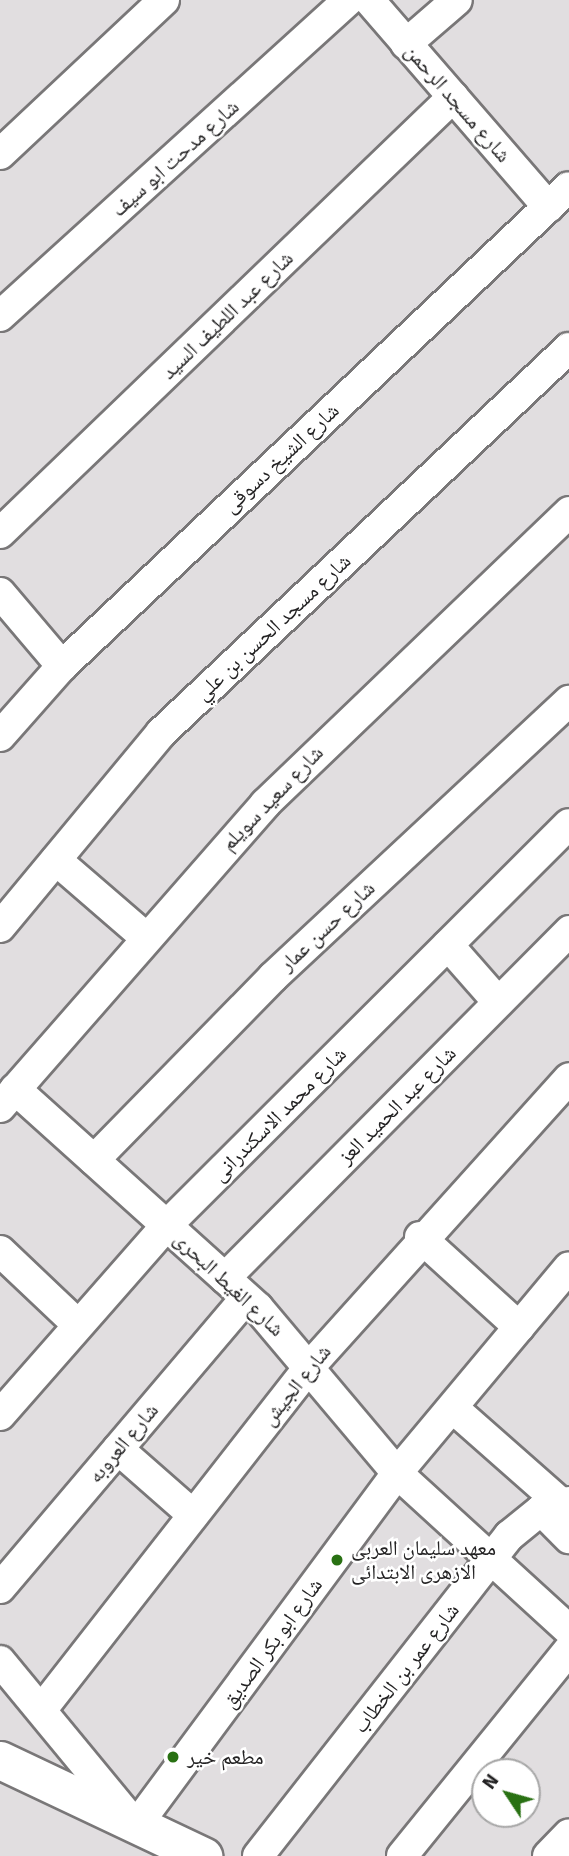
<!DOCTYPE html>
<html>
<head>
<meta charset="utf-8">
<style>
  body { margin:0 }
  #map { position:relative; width:569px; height:1856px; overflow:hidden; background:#e1dee0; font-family:Signika,"Noto Naskh Arabic",sans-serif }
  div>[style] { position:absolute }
  .roads { filter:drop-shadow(2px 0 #797778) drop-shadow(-2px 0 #797778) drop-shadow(0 2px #797778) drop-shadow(0 -2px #797778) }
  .minor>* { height:30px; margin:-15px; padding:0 15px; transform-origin:15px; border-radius:15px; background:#fff }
  .tertiary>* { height:37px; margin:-18.5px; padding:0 18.5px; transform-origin:18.5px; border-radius:18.5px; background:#fff }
  .dots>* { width:19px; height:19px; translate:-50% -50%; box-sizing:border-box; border:4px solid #fff; border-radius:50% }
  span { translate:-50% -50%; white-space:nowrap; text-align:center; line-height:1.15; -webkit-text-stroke:5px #fff; paint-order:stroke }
  .street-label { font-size:21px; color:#232223 }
  .poi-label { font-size:21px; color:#232223 }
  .left { translate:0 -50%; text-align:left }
  .north { position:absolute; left:471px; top:1758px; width:70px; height:70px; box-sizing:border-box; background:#fff; border:2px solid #a7a7a7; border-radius:50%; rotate:306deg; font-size:19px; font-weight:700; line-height:28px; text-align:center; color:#232223 }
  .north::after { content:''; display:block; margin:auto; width:24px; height:32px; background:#297113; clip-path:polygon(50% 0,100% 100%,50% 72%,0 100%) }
</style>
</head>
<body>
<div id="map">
  <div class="roads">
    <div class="minor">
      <div style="left:369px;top:0;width:274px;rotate:49.1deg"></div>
      <div style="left:406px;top:44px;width:67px;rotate:-40.8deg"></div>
      <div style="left:0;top:154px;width:225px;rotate:-43.2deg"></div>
      <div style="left:0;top:316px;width:471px;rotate:-42.2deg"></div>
      <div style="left:0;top:533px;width:629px;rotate:-43.9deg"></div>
      <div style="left:0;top:593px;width:96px;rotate:49.7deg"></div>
      <div style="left:0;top:736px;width:94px;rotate:-48.5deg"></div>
      <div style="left:62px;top:666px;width:697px;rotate:-43.37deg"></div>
      <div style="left:56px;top:860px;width:116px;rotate:40.8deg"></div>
      <div style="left:0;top:927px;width:252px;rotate:-50.3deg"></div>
      <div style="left:161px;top:733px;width:561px;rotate:-43.34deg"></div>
      <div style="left:448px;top:945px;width:76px;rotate:48.7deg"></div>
      <div style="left:15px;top:1089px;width:327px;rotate:42deg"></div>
      <div style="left:258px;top:1308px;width:216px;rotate:49.9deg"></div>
      <div style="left:397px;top:1473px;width:233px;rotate:42.4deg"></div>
      <div style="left:0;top:1107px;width:403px;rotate:-48.8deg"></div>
      <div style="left:265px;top:804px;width:422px;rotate:-43.8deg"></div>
      <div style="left:94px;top:1160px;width:256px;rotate:-45.6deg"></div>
      <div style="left:273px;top:977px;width:405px;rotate:-43deg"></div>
      <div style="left:420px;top:1237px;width:134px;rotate:42.3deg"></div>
      <div style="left:0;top:1251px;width:106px;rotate:43.5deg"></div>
      <div style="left:225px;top:1278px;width:489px;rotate:-45.2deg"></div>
      <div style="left:454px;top:1409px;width:147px;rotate:41.4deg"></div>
      <div style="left:0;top:1415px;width:252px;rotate:-48.7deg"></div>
      <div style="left:166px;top:1226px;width:569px;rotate:-44.93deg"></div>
      <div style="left:118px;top:1449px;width:100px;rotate:41.3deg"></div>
      <div style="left:541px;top:1510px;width:40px;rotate:45deg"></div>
      <div style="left:0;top:1588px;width:380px;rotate:-49.7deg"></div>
      <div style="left:0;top:1661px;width:214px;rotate:50.5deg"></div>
      <div style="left:136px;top:1826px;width:439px;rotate:-53.5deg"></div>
      <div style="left:397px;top:1473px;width:268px;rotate:-50.1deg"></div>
      <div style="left:42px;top:1709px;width:437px;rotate:-52deg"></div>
      <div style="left:311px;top:1365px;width:386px;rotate:-48deg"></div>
      <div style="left:258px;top:1856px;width:407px;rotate:-51.9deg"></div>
      <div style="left:509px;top:1536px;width:41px;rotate:-39.1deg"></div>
      <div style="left:541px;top:1510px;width:29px;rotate:-16deg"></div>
      <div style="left:402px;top:1856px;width:265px;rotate:-51deg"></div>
      <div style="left:548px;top:1856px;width:30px;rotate:-46deg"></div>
    </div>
    <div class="tertiary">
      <div style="left:0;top:1760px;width:225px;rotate:25.3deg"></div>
    </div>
  </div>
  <div class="dots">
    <div style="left:337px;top:1560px;background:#297113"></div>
    <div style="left:173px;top:1757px;background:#297113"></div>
  </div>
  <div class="street-label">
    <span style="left:458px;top:103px;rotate:49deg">شارع مسجد الرحمن</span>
    <span style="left:175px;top:158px;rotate:-42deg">شارع مدحت ابو سيف</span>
    <span style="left:227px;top:315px;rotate:-44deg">شارع عبد اللطيف السيد</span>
    <span style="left:281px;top:458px;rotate:-43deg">شارع الشيخ دسوقى</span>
    <span style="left:273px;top:627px;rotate:-43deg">شارع مسجد الحسن بن علي</span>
    <span style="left:272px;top:798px;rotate:-46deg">شارع سعيد سويلم</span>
    <span style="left:327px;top:926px;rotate:-43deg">شارع حسن عمار</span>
    <span style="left:397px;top:1105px;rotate:-45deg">شارع عبد الحميد العز</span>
    <span style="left:279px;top:1114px;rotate:-45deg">شارع محمد الاسكندرانى</span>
    <span style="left:229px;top:1284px;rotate:43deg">شارع الغيط البحرى</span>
    <span style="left:296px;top:1385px;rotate:-51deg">شارع الجيش</span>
    <span style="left:123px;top:1443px;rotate:-50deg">شارع العروبه</span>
    <span style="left:272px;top:1643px;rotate:-54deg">شارع ابو بكر الصديق</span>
    <span style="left:406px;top:1668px;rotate:-52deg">شارع عمر بن الخطاب</span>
  </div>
  <div class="poi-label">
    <span class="left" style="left:351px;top:1560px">معهد سليمان العربى<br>الازهرى الابتدائى</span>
    <span class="left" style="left:187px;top:1757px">مطعم خير</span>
  </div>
  <div class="north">N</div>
</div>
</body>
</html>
